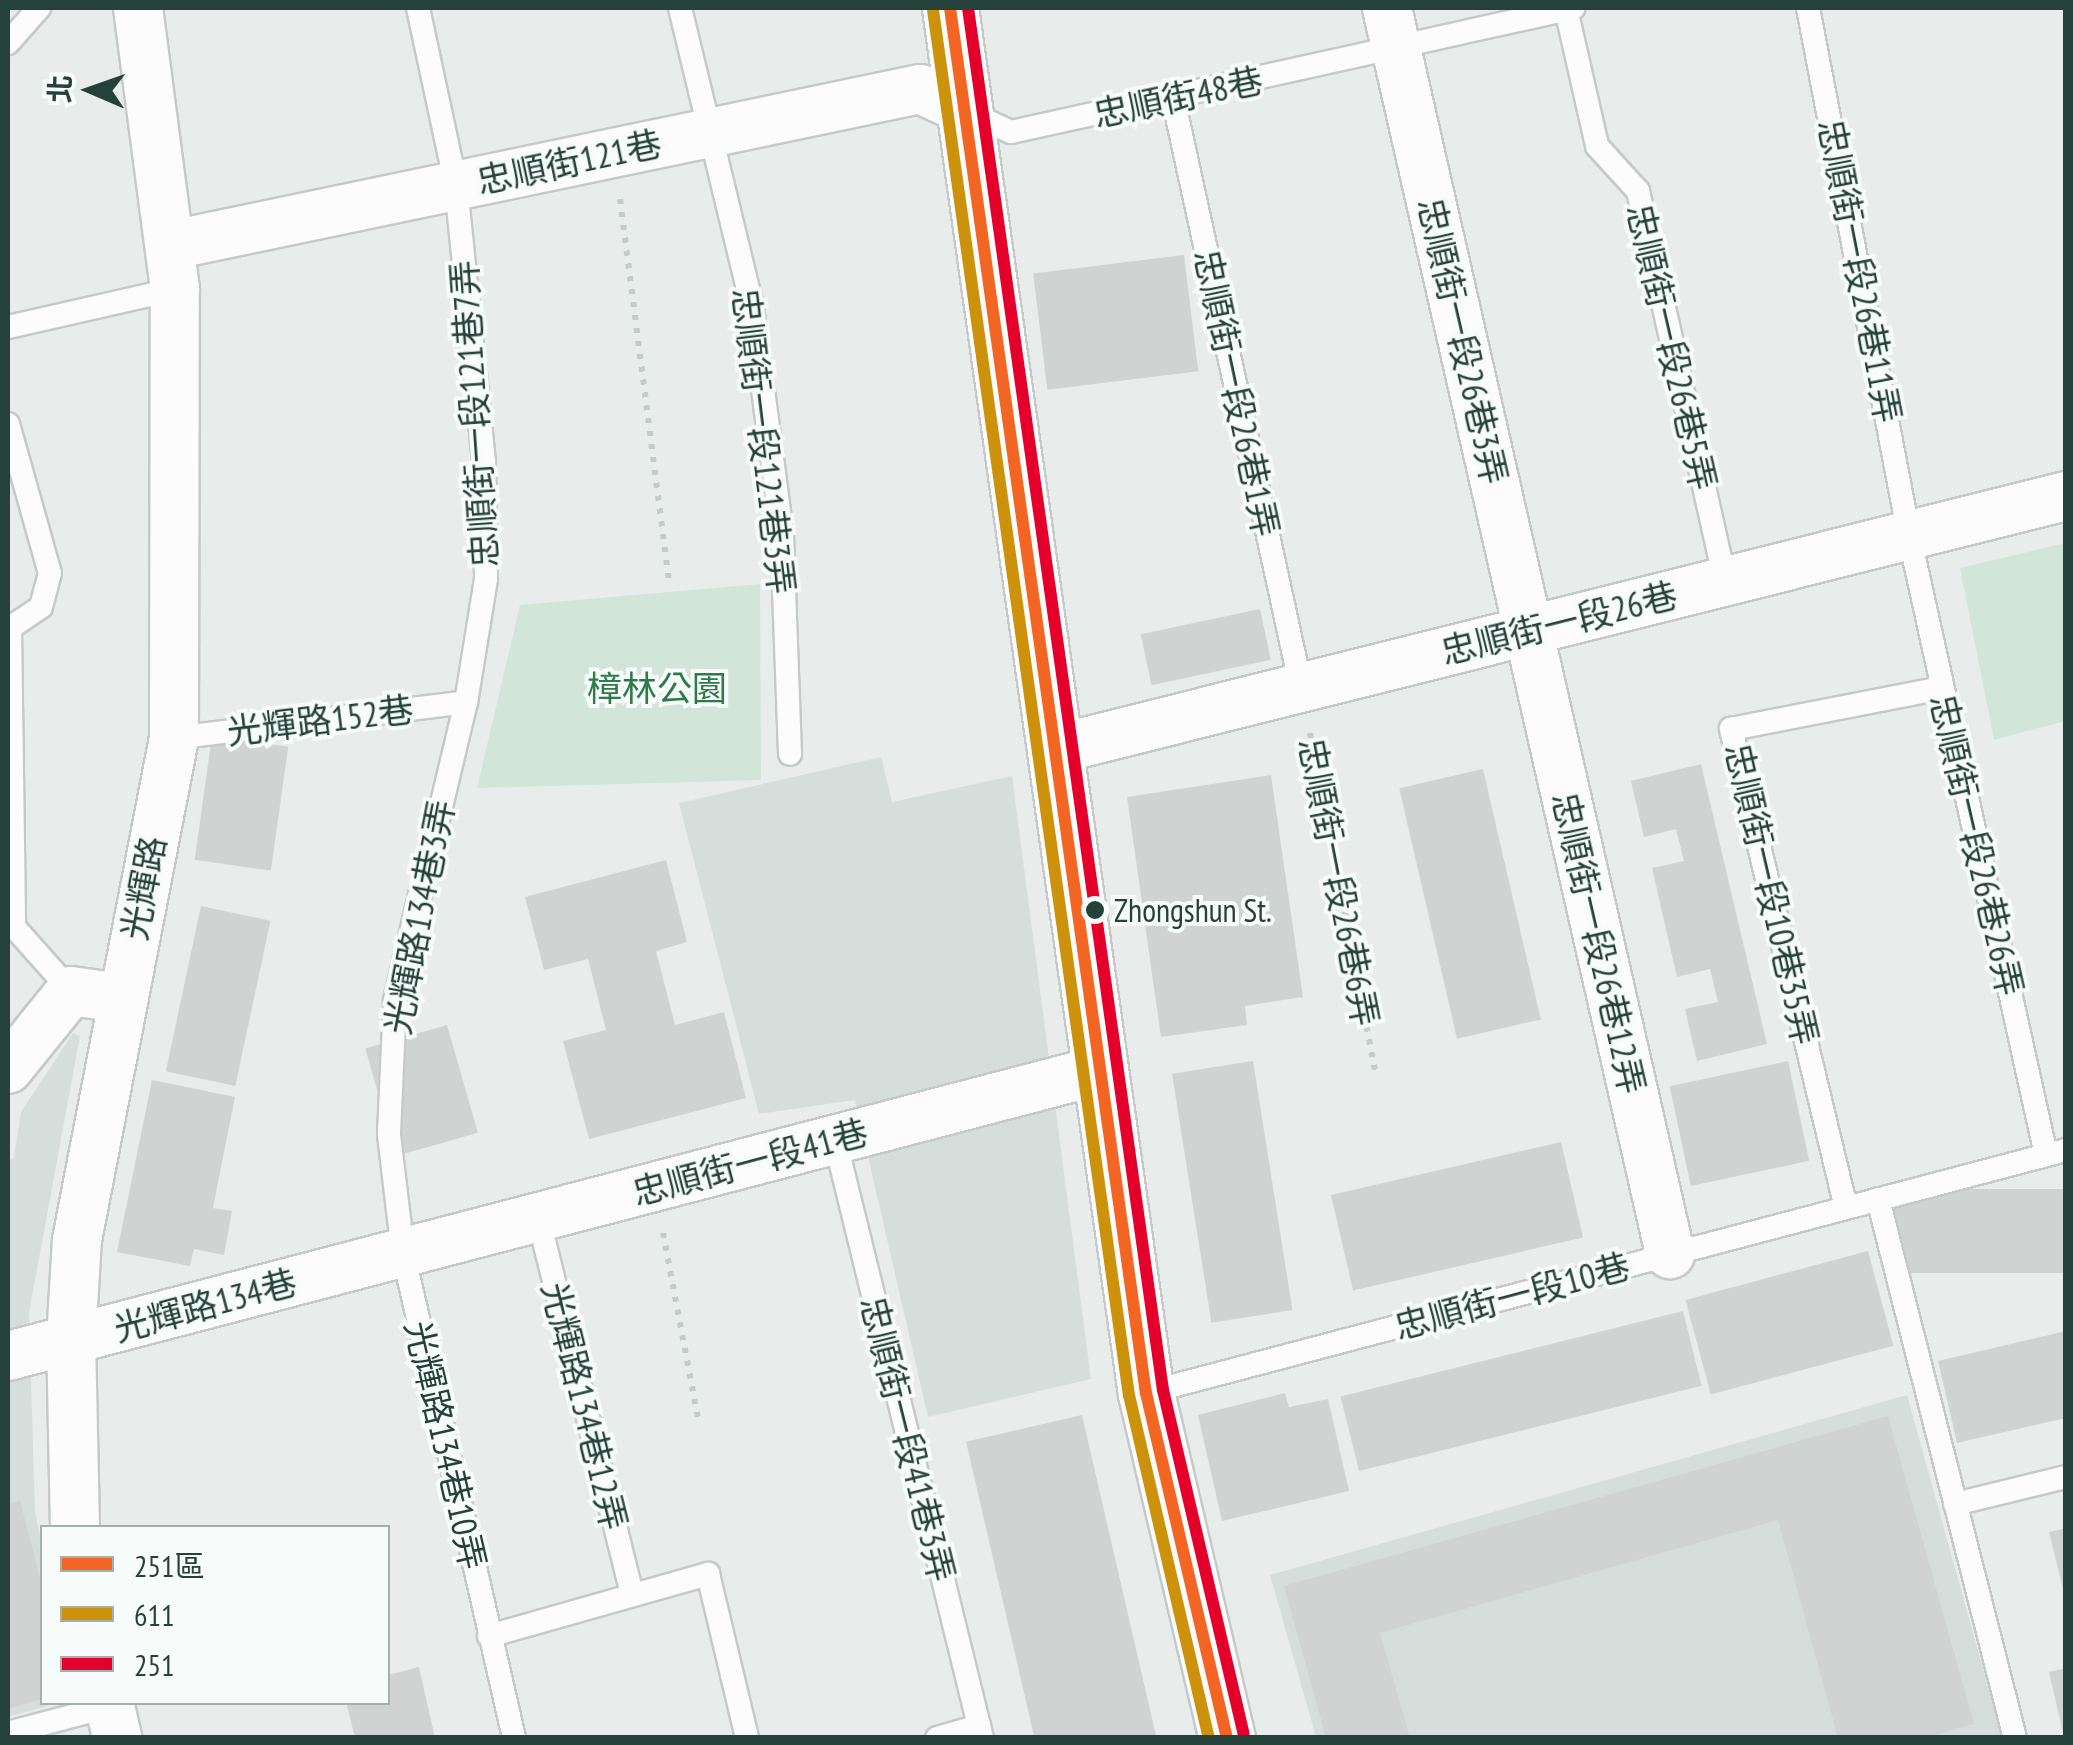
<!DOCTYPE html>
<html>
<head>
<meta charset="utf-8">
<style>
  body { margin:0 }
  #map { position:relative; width:2073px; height:1745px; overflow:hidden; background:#e8edeb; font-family:"PT Sans Narrow","Noto Sans TC",sans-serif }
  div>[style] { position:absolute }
  .built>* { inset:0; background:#d6dedb }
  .green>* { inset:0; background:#d1e6d8 }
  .building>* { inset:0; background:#cfd4d2; transform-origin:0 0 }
  .path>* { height:6px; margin-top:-3px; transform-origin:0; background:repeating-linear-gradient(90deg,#c3ccca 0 5px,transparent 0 13px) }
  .roads { filter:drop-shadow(2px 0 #c5cac8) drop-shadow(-2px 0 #c5cac8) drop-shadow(0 2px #c5cac8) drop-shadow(0 -2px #c5cac8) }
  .lane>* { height:22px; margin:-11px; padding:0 11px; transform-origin:11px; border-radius:11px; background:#fcfcfc }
  .street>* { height:48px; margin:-24px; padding:0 24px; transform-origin:24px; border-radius:24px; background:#fcfcfc }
  .secondary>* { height:55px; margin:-27.5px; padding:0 27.5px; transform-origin:27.5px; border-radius:27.5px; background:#fcfcfc }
  .bus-1>* { height:12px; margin:-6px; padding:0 6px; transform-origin:6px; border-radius:6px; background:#f26522 }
  .bus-2>* { height:12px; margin:-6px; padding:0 6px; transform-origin:6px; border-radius:6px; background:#cd920c }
  .bus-3>* { height:12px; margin:-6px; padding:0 6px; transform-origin:6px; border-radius:6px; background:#e4002b }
  .dots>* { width:28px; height:28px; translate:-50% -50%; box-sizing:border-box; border:5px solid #f7fbf9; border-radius:50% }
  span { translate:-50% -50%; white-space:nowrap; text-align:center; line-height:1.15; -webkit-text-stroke:8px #f7fbf9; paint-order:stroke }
  .bus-label { font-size:32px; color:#24423a }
  .left { translate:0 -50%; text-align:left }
  .street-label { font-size:35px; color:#24423a }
  .park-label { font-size:35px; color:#2d7a4b }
  .frame { position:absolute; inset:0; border:10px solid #24423a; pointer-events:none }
  .legend { position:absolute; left:40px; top:1525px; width:350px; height:180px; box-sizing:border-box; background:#f7fbf9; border:2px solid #a3b1ad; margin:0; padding:12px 18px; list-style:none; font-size:30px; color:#24423a }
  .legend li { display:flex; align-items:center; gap:20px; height:50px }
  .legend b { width:50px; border:2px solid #a3b1ad }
  .north { position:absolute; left:40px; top:40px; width:100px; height:100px; -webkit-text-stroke:8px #f7fbf9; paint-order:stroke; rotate:272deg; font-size:28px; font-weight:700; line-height:40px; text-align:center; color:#24423a }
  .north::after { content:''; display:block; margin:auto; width:35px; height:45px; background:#24423a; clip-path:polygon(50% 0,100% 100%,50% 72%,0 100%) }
</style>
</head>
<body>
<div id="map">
  <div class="built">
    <div style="clip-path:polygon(881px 757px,892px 802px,1012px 776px,1091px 1379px,928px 1417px,855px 1100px,759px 1114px,679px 803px)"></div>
    <div style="clip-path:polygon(73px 1033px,80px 1036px,29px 1313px,35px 1512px,42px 1545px,42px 1702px,57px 1703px,8px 1717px,8px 1162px,14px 1157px,21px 1112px)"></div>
    <div style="clip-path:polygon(1907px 1395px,2002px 1737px,1316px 1737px,1270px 1575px)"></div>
  </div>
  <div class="green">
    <div style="clip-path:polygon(2065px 543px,2065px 721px,1994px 740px,1960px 568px)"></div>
    <div style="clip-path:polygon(760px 584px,761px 780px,477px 788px,520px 605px)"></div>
  </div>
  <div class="building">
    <div style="left:1184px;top:255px;width:117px;height:152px;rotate:83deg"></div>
    <div style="left:1260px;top:609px;width:52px;height:122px;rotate:78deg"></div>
    <div style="left:212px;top:736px;width:77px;height:125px;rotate:8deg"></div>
    <div style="clip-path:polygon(1701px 764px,1767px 1044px,1697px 1061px,1685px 1009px,1718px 1002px,1710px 969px,1677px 977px,1652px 868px,1684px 861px,1676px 829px,1644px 837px,1631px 781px)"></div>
    <div style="left:1483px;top:769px;width:257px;height:86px;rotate:77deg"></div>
    <div style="clip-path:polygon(1271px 775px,1303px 997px,1245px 1006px,1247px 1025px,1161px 1037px,1127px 797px)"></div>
    <div style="clip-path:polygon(666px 860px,687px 942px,656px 951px,675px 1025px,724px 1012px,746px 1098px,589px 1139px,563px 1041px,606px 1030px,588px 959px,544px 970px,525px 897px)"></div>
    <div style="left:201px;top:906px;width:71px;height:169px;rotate:12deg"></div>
    <div style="left:447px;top:1025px;width:112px;height:85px;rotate:74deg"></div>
    <div style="left:1253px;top:1061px;width:252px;height:82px;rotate:81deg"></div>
    <div style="left:1788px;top:1061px;width:102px;height:121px;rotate:78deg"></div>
    <div style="clip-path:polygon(152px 1080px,235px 1097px,213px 1208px,232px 1211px,224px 1255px,194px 1249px,190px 1266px,117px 1252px)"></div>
    <div style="left:1561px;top:1142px;width:98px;height:236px;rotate:77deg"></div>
    <div style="left:2066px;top:1189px;width:84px;height:174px;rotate:90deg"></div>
    <div style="left:1868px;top:1251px;width:98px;height:189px;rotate:75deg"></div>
    <div style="left:1683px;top:1311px;width:77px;height:353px;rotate:76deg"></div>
    <div style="clip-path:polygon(2066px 1331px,2066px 1418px,1957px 1443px,1938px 1361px)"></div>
    <div style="clip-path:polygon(1285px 1393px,1289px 1407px,1328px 1399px,1349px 1491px,1222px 1521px,1198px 1415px)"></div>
    <div style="left:1082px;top:1415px;width:331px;height:119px;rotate:77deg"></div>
    <div style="clip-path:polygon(1888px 1416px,1974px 1724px,1925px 1738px,1838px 1738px,1778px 1520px,1380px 1633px,1410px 1738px,1326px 1738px,1284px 1586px)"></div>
    <div style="clip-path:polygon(20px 1500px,42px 1586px,42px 1699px,8px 1709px,8px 1504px)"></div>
    <div style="clip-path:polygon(2066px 1528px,2066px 1593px,2064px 1593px,2049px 1532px)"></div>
    <div style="clip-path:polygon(419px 1667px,435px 1738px,355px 1738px,346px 1702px,388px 1702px,388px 1675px)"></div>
    <div style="clip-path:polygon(2066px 1668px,2066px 1737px,2064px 1737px,2049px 1672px)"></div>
  </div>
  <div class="path">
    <div style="left:620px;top:199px;width:384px;rotate:82.7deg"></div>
    <div style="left:1310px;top:733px;width:350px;rotate:79.1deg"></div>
    <div style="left:663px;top:1233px;width:189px;rotate:79.3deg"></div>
  </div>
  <div class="roads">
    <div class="lane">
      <div style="left:418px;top:8px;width:182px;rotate:77.9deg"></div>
      <div style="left:456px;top:186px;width:277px;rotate:84.2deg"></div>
      <div style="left:484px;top:462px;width:117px;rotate:89deg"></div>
      <div style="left:486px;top:579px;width:125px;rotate:99.2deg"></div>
      <div style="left:466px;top:702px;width:307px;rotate:103.4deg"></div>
      <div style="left:395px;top:1001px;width:134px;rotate:92.6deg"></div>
      <div style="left:389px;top:1135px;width:119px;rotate:83.2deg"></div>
      <div style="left:403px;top:1253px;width:498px;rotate:77.1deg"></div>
      <div style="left:680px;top:8px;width:307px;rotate:76.4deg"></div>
      <div style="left:752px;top:306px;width:231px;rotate:82.5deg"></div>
      <div style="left:782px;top:535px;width:219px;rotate:87.9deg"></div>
      <div style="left:1808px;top:8px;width:537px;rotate:79.15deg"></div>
      <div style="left:1909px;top:535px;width:635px;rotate:77.54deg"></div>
      <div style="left:1566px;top:9px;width:140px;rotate:77.2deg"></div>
      <div style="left:1597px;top:146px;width:61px;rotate:47.7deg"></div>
      <div style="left:1638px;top:191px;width:400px;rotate:77.4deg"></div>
      <div style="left:8px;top:43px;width:47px;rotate:-48.5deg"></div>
      <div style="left:1173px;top:98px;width:603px;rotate:77.74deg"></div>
      <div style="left:970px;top:113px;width:45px;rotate:24.9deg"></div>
      <div style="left:1011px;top:132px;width:576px;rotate:-12.44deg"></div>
      <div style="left:8px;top:327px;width:171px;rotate:-12.8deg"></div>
      <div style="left:8px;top:424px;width:155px;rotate:74.3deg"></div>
      <div style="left:50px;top:573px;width:35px;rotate:105deg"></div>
      <div style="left:41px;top:607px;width:37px;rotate:146deg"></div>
      <div style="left:10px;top:628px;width:299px;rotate:89.2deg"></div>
      <div style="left:14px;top:927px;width:86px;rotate:48.3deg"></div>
      <div style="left:174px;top:738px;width:294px;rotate:-7deg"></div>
      <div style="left:835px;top:1140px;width:616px;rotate:76.19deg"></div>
      <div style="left:1878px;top:1199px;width:556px;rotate:75.74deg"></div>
      <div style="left:1846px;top:1208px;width:493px;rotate:-103.5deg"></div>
      <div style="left:1731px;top:729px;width:215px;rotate:-11deg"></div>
      <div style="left:538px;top:1217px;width:389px;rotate:76deg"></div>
      <div style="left:1146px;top:1393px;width:952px;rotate:-14.8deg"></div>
      <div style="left:1955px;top:1504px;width:114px;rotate:-13.7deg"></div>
      <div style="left:489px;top:1636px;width:228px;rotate:-15.8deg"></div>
      <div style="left:708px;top:1574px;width:169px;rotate:76.6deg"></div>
      <div style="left:8px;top:1733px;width:106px;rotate:-14.8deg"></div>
      <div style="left:937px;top:1738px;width:44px;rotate:-15.9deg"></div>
    </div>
    <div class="street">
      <div style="left:1387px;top:8px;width:1278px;rotate:77.2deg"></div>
      <div style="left:172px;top:245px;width:764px;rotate:-11.78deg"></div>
      <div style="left:920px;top:89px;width:47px;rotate:24.9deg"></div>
      <div style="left:1053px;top:750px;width:1044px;rotate:-14.08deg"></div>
      <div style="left:8px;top:1069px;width:100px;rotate:-51.1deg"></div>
      <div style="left:71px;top:991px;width:50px;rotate:8deg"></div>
      <div style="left:8px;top:1356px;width:1126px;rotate:-14.67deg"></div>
      <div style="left:75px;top:1528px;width:188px;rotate:-91.2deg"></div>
      <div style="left:71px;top:1340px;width:100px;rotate:-86.6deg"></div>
      <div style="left:77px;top:1240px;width:511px;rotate:-79.06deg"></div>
      <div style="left:174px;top:738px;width:449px;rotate:-89.9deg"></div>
      <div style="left:175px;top:289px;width:283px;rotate:-97.5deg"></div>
      <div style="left:109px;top:1702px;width:37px;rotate:77deg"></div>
    </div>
    <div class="secondary">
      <div style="left:950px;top:8px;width:1399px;rotate:81.95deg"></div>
      <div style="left:1146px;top:1393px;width:354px;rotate:76.8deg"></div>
    </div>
  </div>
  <div class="bus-1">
    <div style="left:950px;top:8px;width:1399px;rotate:81.95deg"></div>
    <div style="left:1146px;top:1393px;width:354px;rotate:76.8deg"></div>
  </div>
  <div class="bus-2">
    <div style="left:933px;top:10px;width:1399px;rotate:81.95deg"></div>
    <div style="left:1129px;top:1395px;width:352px;rotate:76.9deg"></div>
  </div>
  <div class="bus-3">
    <div style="left:968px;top:8px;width:1396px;rotate:81.97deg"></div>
    <div style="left:1163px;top:1390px;width:353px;rotate:76.8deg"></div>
  </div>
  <div class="dots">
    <div style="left:1095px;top:910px;background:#24423a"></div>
  </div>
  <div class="bus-label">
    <span class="left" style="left:1114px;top:910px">Zhongshun St.</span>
  </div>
  <div class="street-label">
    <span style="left:1178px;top:97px;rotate:-12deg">忠順街48巷</span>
    <span style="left:569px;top:162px;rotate:-12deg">忠順街121巷</span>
    <span style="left:1860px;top:271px;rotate:79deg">忠順街一段26巷11弄</span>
    <span style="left:1463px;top:341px;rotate:77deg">忠順街一段26巷3弄</span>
    <span style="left:1672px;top:347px;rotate:77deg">忠順街一段26巷5弄</span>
    <span style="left:1237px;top:393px;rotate:78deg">忠順街一段26巷1弄</span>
    <span style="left:474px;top:414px;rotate:-94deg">忠順街一段121巷7弄</span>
    <span style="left:764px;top:441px;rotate:83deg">忠順街一段121巷3弄</span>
    <span style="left:1559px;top:623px;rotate:-14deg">忠順街一段26巷</span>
    <span style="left:320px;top:720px;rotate:-7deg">光輝路152巷</span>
    <span style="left:1977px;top:845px;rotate:77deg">忠順街一段26巷26弄</span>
    <span style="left:1339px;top:882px;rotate:79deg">忠順街一段26巷6弄</span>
    <span style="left:143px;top:888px;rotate:-79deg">光輝路</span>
    <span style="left:1772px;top:894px;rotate:77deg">忠順街一段10巷35弄</span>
    <span style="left:419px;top:917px;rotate:-79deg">光輝路134巷3弄</span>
    <span style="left:1599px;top:943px;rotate:77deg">忠順街一段26巷12弄</span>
    <span style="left:750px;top:1162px;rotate:-15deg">忠順街一段41巷</span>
    <span style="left:1512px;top:1296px;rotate:-15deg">忠順街一段10巷</span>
    <span style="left:205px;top:1305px;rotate:-15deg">光輝路134巷</span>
    <span style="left:585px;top:1406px;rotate:76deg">光輝路134巷12弄</span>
    <span style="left:908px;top:1439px;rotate:76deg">忠順街一段41巷3弄</span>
    <span style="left:446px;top:1445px;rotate:77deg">光輝路134巷10弄</span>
  </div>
  <div class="park-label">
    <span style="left:657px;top:688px">樟林公園</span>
  </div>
  <div class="frame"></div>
  <ul class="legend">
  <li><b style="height:12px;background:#f26522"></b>251區</li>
  <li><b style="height:12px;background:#cd920c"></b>611</li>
  <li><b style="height:12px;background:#e4002b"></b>251</li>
  </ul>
  <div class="north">北</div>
</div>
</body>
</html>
